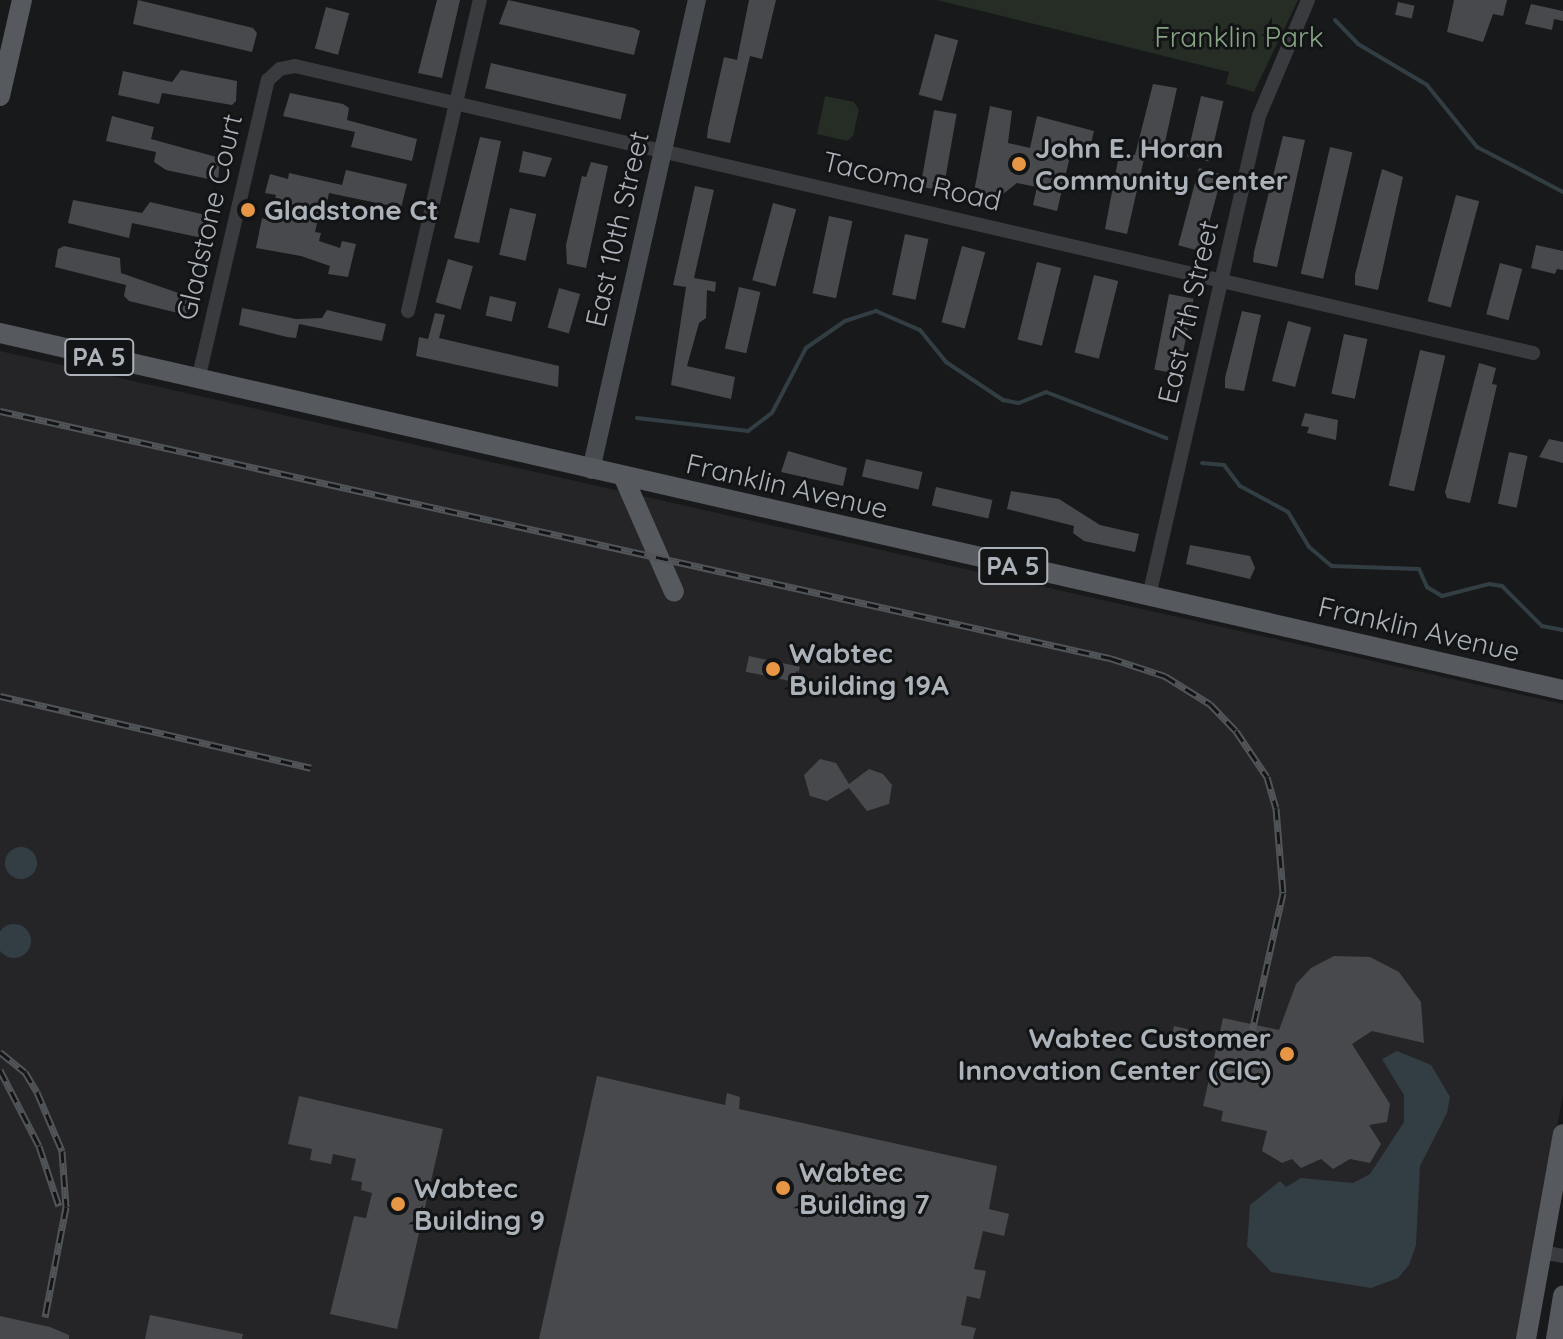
<!DOCTYPE html>
<html>
<head>
<meta charset="utf-8">
<style>
  body { margin:0 }
  #map { position:relative; width:1563px; height:1339px; overflow:hidden; background:#18191a; font-family:Quicksand,sans-serif }
  div>[style] { position:absolute }
  .built>* { inset:0; background:#252527 }
  .green>* { inset:0; background:#252d25 }
  .water>* { inset:0; background:#323e43 }
  .round { border-radius:50% }
  .stream>* { height:4px; margin:-2px; padding:0 2px; transform-origin:2px; border-radius:2px; background:#323e43 }
  .building>* { inset:0; background:#48494d; transform-origin:0 0 }
  .street>* { height:14px; margin:-7px; padding:0 7px; transform-origin:7px; border-radius:7px; background:#3a3b3f }
  .secondary>* { height:18px; margin:-9px; padding:0 9px; transform-origin:9px; border-radius:9px; background:#484b4f }
  .primary>* { height:20px; margin:-10px; padding:0 10px; transform-origin:10px; border-radius:10px; background:#56595e }
  .rail>* { height:7px; margin-top:-3.5px; transform-origin:0; background:repeating-linear-gradient(90deg,#131415 0 12px,#515458 0 24px); box-sizing:border-box; border-block:2px solid #515458 }
  .dots>* { width:22px; height:22px; translate:-50% -50%; box-sizing:border-box; border:4px solid #131415; border-radius:50% }
  span { translate:-50% -50%; white-space:nowrap; text-align:center; line-height:1.15; -webkit-text-stroke:6px #131415; paint-order:stroke }
  .shield-label span { padding:2px 6px; background:#131415; border:2px solid; border-radius:6px; -webkit-text-stroke-width:0 }
  .shield-label { font-size:26px; color:#acb2b9; font-weight:700 }
  .park-label { font-size:28px; color:#87a384 }
  .poi-label { font-size:28px; color:#acb2b9; font-weight:700 }
  .left { translate:0 -50%; text-align:left }
  .right { translate:-100% -50%; text-align:right }
  .street-label { font-size:28px; color:#acb2b9 }
</style>
</head>
<body>
<div id="map">
  <div class="built">
    <div style="clip-path:polygon(0 351px,1563px 704px,1563px 1095px,1516px 1339px,0 1339px)"></div>
  </div>
  <div class="green">
    <div style="clip-path:polygon(937px 0,1298px 0,1254px 92px,1226px 84px,1229px 72px)"></div>
    <div style="clip-path:polygon(825px 96px,854px 102px,859px 110px,853px 136px,847px 141px,817px 134px)"></div>
  </div>
  <div class="water">
    <div class="round" style="left:5px;top:847px;width:32px;height:32px"></div>
    <div class="round" style="left:-3px;top:924px;width:34px;height:34px"></div>
    <div style="clip-path:polygon(1397px 1051px,1431px 1065px,1450px 1097px,1447px 1113px,1420px 1166px,1416px 1245px,1409px 1265px,1398px 1278px,1371px 1288px,1271px 1272px,1247px 1246px,1250px 1205px,1280px 1181px,1286px 1187px,1301px 1178px,1353px 1183px,1370px 1174px,1404px 1122px,1404px 1095px,1382px 1059px)"></div>
  </div>
  <div class="stream">
    <div style="left:1335px;top:20px;width:33px;rotate:46deg"></div>
    <div style="left:1358px;top:44px;width:80px;rotate:30.7deg"></div>
    <div style="left:1427px;top:85px;width:80px;rotate:51.1deg"></div>
    <div style="left:1477px;top:147px;width:97px;rotate:27.6deg"></div>
    <div style="left:637px;top:418px;width:112px;rotate:6.7deg"></div>
    <div style="left:748px;top:431px;width:30px;rotate:-37deg"></div>
    <div style="left:772px;top:413px;width:73px;rotate:-62.4deg"></div>
    <div style="left:806px;top:348px;width:47px;rotate:-34.7deg"></div>
    <div style="left:845px;top:321px;width:33px;rotate:-18deg"></div>
    <div style="left:876px;top:311px;width:48px;rotate:23.4deg"></div>
    <div style="left:920px;top:330px;width:41px;rotate:50.9deg"></div>
    <div style="left:946px;top:362px;width:69px;rotate:33.7deg"></div>
    <div style="left:1003px;top:400px;width:16px;rotate:11deg"></div>
    <div style="left:1019px;top:403px;width:29px;rotate:-22deg"></div>
    <div style="left:1046px;top:392px;width:129px;rotate:21deg"></div>
    <div style="left:1202px;top:463px;width:22px;rotate:5deg"></div>
    <div style="left:1224px;top:465px;width:26px;rotate:53deg"></div>
    <div style="left:1240px;top:486px;width:55px;rotate:28.4deg"></div>
    <div style="left:1288px;top:512px;width:41px;rotate:59deg"></div>
    <div style="left:1309px;top:547px;width:30px;rotate:40deg"></div>
    <div style="left:1332px;top:566px;width:87px;rotate:2deg"></div>
    <div style="left:1419px;top:569px;width:20px;rotate:66deg"></div>
    <div style="left:1427px;top:587px;width:17px;rotate:31deg"></div>
    <div style="left:1442px;top:596px;width:49px;rotate:-14.3deg"></div>
    <div style="left:1489px;top:584px;width:13px;rotate:9deg"></div>
    <div style="left:1502px;top:586px;width:57px;rotate:45deg"></div>
    <div style="left:1542px;top:626px;width:21px;rotate:11deg"></div>
  </div>
  <div class="building">
    <div style="clip-path:polygon(138px 0,253px 28px,257px 33px,252px 52px,133px 24px)"></div>
    <div style="clip-path:polygon(437px 0,460px 0,442px 78px,418px 73px)"></div>
    <div style="clip-path:polygon(508px 0,634px 28px,640px 31px,634px 55px,499px 24px)"></div>
    <div style="clip-path:polygon(749px 0,776px 0,762px 59px,750px 56px,730px 143px,707px 138px,708px 128px,724px 57px,737px 60px)"></div>
    <div style="clip-path:polygon(1454px 0,1507px 0,1503px 16px,1493px 14px,1483px 42px,1447px 32px)"></div>
    <div style="left:1398px;top:2px;width:17px;height:13px;rotate:13deg"></div>
    <div style="clip-path:polygon(1531px 4px,1563px 11px,1563px 21px,1554px 19px,1552px 30px,1525px 24px)"></div>
    <div style="left:326px;top:7px;width:24px;height:43px;rotate:15deg"></div>
    <div style="left:935px;top:34px;width:24px;height:63px;rotate:15deg"></div>
    <div style="left:491px;top:63px;width:139px;height:26px;rotate:13deg"></div>
    <div style="clip-path:polygon(181px 70px,237px 81px,236px 101px,232px 105px,162px 93px,159px 104px,118px 95px,123px 71px,172px 82px)"></div>
    <div style="clip-path:polygon(1153px 84px,1177px 88px,1163px 151px,1147px 146px,1127px 234px,1105px 229px,1118px 160px,1122px 152px,1135px 155px)"></div>
    <div style="clip-path:polygon(290px 93px,343px 104px,349px 108px,347px 120px,417px 139px,412px 161px,351px 147px,355px 132px,283px 116px)"></div>
    <div style="left:1201px;top:96px;width:23px;height:62px;rotate:13deg"></div>
    <div style="clip-path:polygon(990px 106px,1012px 111px,1008px 143px,1030px 148px,1037px 116px,1094px 131px,1089px 152px,1072px 148px,1057px 211px,1033px 205px,1037px 187px,1017px 183px,998px 198px,974px 192px)"></div>
    <div style="left:934px;top:110px;width:23px;height:78px;rotate:10deg"></div>
    <div style="clip-path:polygon(112px 116px,154px 127px,151px 139px,220px 158px,218px 181px,166px 170px,154px 162px,156px 152px,106px 141px)"></div>
    <div style="clip-path:polygon(1283px 136px,1305px 140px,1277px 267px,1253px 262px,1254px 252px)"></div>
    <div style="clip-path:polygon(480px 137px,501px 141px,479px 243px,454px 238px)"></div>
    <div style="left:1330px;top:147px;width:23px;height:130px;rotate:13deg"></div>
    <div style="clip-path:polygon(523px 151px,552px 158px,545px 177px,519px 172px)"></div>
    <div style="clip-path:polygon(591px 162px,608px 166px,586px 268px,567px 264px,566px 245px,582px 176px,586px 177px)"></div>
    <div style="left:1199px;top:168px;width:24px;height:80px;rotate:15deg"></div>
    <div style="clip-path:polygon(1382px 169px,1403px 177px,1378px 290px,1355px 285px,1355px 275px)"></div>
    <div style="clip-path:polygon(346px 170px,407px 184px,401px 208px,329px 193px,326px 207px,321px 206px,315px 232px,321px 233px,319px 241px,340px 248px,342px 241px,356px 244px,348px 277px,328px 274px,330px 266px,301px 256px,256px 248px,262px 218px,269px 220px,276px 195px,265px 193px,270px 174px,288px 179px,289px 173px,342px 185px)"></div>
    <div style="clip-path:polygon(695px 186px,714px 190px,694px 278px,716px 282px,715px 292px,707px 290px,706px 318px,699px 323px,687px 366px,735px 377px,731px 399px,671px 385px,686px 287px,673px 285px)"></div>
    <div style="left:1456px;top:195px;width:24px;height:110px;rotate:15deg"></div>
    <div style="clip-path:polygon(73px 200px,142px 213px,150px 202px,210px 216px,202px 238px,132px 223px,129px 238px,68px 223px)"></div>
    <div style="left:773px;top:203px;width:24px;height:80px;rotate:15deg"></div>
    <div style="left:510px;top:208px;width:27px;height:48px;rotate:13deg"></div>
    <div style="left:829px;top:216px;width:24px;height:79px;rotate:12deg"></div>
    <div style="left:905px;top:234px;width:24px;height:62px;rotate:12deg"></div>
    <div style="clip-path:polygon(1536px 245px,1563px 251px,1563px 270px,1557px 269px,1555px 274px,1531px 268px)"></div>
    <div style="clip-path:polygon(64px 246px,120px 258px,121px 273px,190px 297px,186px 315px,129px 301px,124px 296px,126px 285px,55px 267px,58px 249px)"></div>
    <div style="left:962px;top:246px;width:24px;height:79px;rotate:15deg"></div>
    <div style="left:448px;top:259px;width:26px;height:45px;rotate:16deg"></div>
    <div style="left:1037px;top:262px;width:25px;height:80px;rotate:14deg"></div>
    <div style="left:1500px;top:263px;width:23px;height:53px;rotate:15deg"></div>
    <div style="left:1094px;top:275px;width:25px;height:80px;rotate:14deg"></div>
    <div style="left:739px;top:287px;width:22px;height:63px;rotate:13deg"></div>
    <div style="left:559px;top:288px;width:22px;height:41px;rotate:16deg"></div>
    <div style="left:1169px;top:294px;width:25px;height:77px;rotate:11deg"></div>
    <div style="left:490px;top:296px;width:27px;height:20px;rotate:13deg"></div>
    <div style="clip-path:polygon(242px 308px,296px 319px,322px 318px,327px 310px,386px 324px,382px 341px,299px 324px,296px 338px,287px 337px,239px 325px)"></div>
    <div style="clip-path:polygon(1242px 311px,1261px 315px,1244px 391px,1225px 388px,1225px 378px)"></div>
    <div style="clip-path:polygon(435px 313px,445px 315px,439px 338px,559px 366px,558px 387px,416px 356px,419px 337px,428px 339px)"></div>
    <div style="left:1288px;top:321px;width:24px;height:62px;rotate:15deg"></div>
    <div style="left:1344px;top:334px;width:24px;height:61px;rotate:12deg"></div>
    <div style="left:1420px;top:350px;width:26px;height:139px;rotate:13deg"></div>
    <div style="clip-path:polygon(1479px 363px,1496px 368px,1492px 384px,1497px 385px,1470px 503px,1447px 498px,1445px 492px)"></div>
    <div style="clip-path:polygon(1305px 413px,1338px 420px,1336px 440px,1307px 433px,1309px 427px,1301px 426px)"></div>
    <div style="clip-path:polygon(1549px 439px,1563px 442px,1563px 463px,1539px 457px)"></div>
    <div style="clip-path:polygon(788px 451px,847px 468px,843px 486px,781px 472px)"></div>
    <div style="left:1509px;top:452px;width:19px;height:53px;rotate:12deg"></div>
    <div style="left:866px;top:459px;width:58px;height:18px;rotate:13deg"></div>
    <div style="left:936px;top:487px;width:58px;height:19px;rotate:13deg"></div>
    <div style="clip-path:polygon(1011px 491px,1059px 499px,1100px 525px,1139px 534px,1135px 552px,1084px 541px,1073px 533px,1074px 526px,1007px 509px)"></div>
    <div style="clip-path:polygon(1190px 545px,1250px 556px,1255px 568px,1250px 579px,1186px 564px)"></div>
    <div style="left:749px;top:656px;width:52px;height:16px;rotate:12deg"></div>
    <div style="clip-path:polygon(820px 759px,836px 763px,849px 784px,869px 769px,883px 774px,892px 785px,889px 804px,867px 811px,849px 788px,827px 801px,810px 796px,804px 775px)"></div>
    <div style="clip-path:polygon(1334px 956px,1370px 957px,1399px 972px,1421px 1002px,1424px 1043px,1372px 1031px,1352px 1044px,1390px 1104px,1387px 1122px,1369px 1125px,1381px 1144px,1370px 1163px,1350px 1159px,1333px 1169px,1321px 1159px,1301px 1168px,1292px 1159px,1282px 1163px,1262px 1151px,1267px 1131px,1221px 1121px,1223px 1111px,1203px 1106px,1223px 1018px,1279px 1030px,1296px 984px,1311px 968px)"></div>
    <div style="left:1174px;top:1026px;width:22px;height:11px;rotate:13deg"></div>
    <div style="clip-path:polygon(597px 1076px,725px 1105px,727px 1093px,740px 1097px,739px 1109px,997px 1166px,989px 1209px,1009px 1214px,1004px 1236px,983px 1231px,974px 1269px,986px 1271px,980px 1299px,967px 1296px,961px 1325px,976px 1328px,973px 1339px,539px 1339px)"></div>
    <div style="clip-path:polygon(299px 1096px,443px 1129px,397px 1329px,330px 1314px,354px 1216px,366px 1218px,372px 1193px,361px 1190px,362px 1182px,351px 1180px,356px 1159px,333px 1154px,331px 1164px,310px 1160px,312px 1149px,288px 1144px)"></div>
    <div style="clip-path:polygon(150px 1315px,243px 1334px,242px 1339px,145px 1339px)"></div>
    <div style="clip-path:polygon(0 1316px,50px 1327px,69px 1335px,69px 1339px,0 1339px)"></div>
  </div>
  <div class="street">
    <div style="left:408px;top:311px;width:319px;rotate:-77deg"></div>
    <div style="left:198px;top:380px;width:308px;rotate:-76.9deg"></div>
    <div style="left:268px;top:80px;width:16px;rotate:-43deg"></div>
    <div style="left:280px;top:69px;width:15px;rotate:-11deg"></div>
    <div style="left:295px;top:66px;width:1271px;rotate:13.05deg"></div>
    <div style="left:1149px;top:596px;width:492px;rotate:-77.1deg"></div>
    <div style="left:1259px;top:116px;width:126px;rotate:-67.1deg"></div>
    <div style="left:1541px;top:1252px;width:22px;rotate:10deg"></div>
  </div>
  <div class="secondary">
    <div style="left:591px;top:470px;width:482px;rotate:-77.3deg"></div>
  </div>
  <div class="primary">
    <div style="left:0;top:96px;width:98px;rotate:-77.1deg"></div>
    <div style="left:0;top:333px;width:1603px;rotate:12.87deg"></div>
    <div style="left:624px;top:478px;width:124px;rotate:66.3deg"></div>
    <div style="left:1526px;top:1339px;width:208px;rotate:-79.8deg"></div>
    <div style="left:1556px;top:1339px;width:44px;rotate:-80.8deg"></div>
  </div>
  <div class="rail">
    <div style="left:0;top:411px;width:1137px;rotate:12.55deg"></div>
    <div style="left:1110px;top:658px;width:58px;rotate:18.1deg"></div>
    <div style="left:1165px;top:676px;width:53px;rotate:31.9deg"></div>
    <div style="left:1210px;top:704px;width:37px;rotate:46deg"></div>
    <div style="left:1236px;top:731px;width:55px;rotate:56deg"></div>
    <div style="left:1267px;top:777px;width:32px;rotate:74deg"></div>
    <div style="left:1276px;top:808px;width:85px;rotate:85.3deg"></div>
    <div style="left:1283px;top:893px;width:156px;rotate:102.6deg"></div>
    <div style="left:0;top:696px;width:319px;rotate:13deg"></div>
    <div style="left:0;top:1052px;width:32px;rotate:39deg"></div>
    <div style="left:25px;top:1072px;width:23px;rotate:59deg"></div>
    <div style="left:37px;top:1092px;width:64px;rotate:67deg"></div>
    <div style="left:62px;top:1151px;width:56px;rotate:85.9deg"></div>
    <div style="left:66px;top:1207px;width:112px;rotate:100.8deg"></div>
    <div style="left:0;top:1070px;width:85px;rotate:62.8deg"></div>
    <div style="left:39px;top:1146px;width:63px;rotate:71.6deg"></div>
  </div>
  <div class="dots">
    <div style="left:1019px;top:164px;background:#e69645"></div>
    <div style="left:248px;top:210px;background:#e69645"></div>
    <div style="left:773px;top:669px;background:#e69645"></div>
    <div style="left:1287px;top:1054px;background:#e69645"></div>
    <div style="left:783px;top:1188px;background:#e69645"></div>
    <div style="left:398px;top:1204px;background:#e69645"></div>
  </div>
  <div class="shield-label">
    <span style="left:99px;top:357px">PA 5</span>
    <span style="left:1013px;top:566px">PA 5</span>
  </div>
  <div class="park-label">
    <span style="left:1239px;top:37px">Franklin Park</span>
  </div>
  <div class="poi-label">
    <span class="left" style="left:1035px;top:164px">John E. Horan<br>Community Center</span>
    <span class="left" style="left:264px;top:210px">Gladstone Ct</span>
    <span class="left" style="left:789px;top:669px">Wabtec<br>Building 19A</span>
    <span class="right" style="left:1271px;top:1054px">Wabtec Customer<br>Innovation Center (CIC)</span>
    <span class="left" style="left:799px;top:1188px">Wabtec<br>Building 7</span>
    <span class="left" style="left:414px;top:1204px">Wabtec<br>Building 9</span>
  </div>
  <div class="street-label">
    <span style="left:912px;top:181px;rotate:13deg">Tacoma Road</span>
    <span style="left:209px;top:217px;rotate:-77deg">Gladstone Court</span>
    <span style="left:617px;top:229px;rotate:-77deg">East 10th Street</span>
    <span style="left:1188px;top:312px;rotate:-77deg">East 7th Street</span>
    <span style="left:787px;top:486px;rotate:13deg">Franklin Avenue</span>
    <span style="left:1419px;top:629px;rotate:13deg">Franklin Avenue</span>
  </div>
</div>
</body>
</html>
